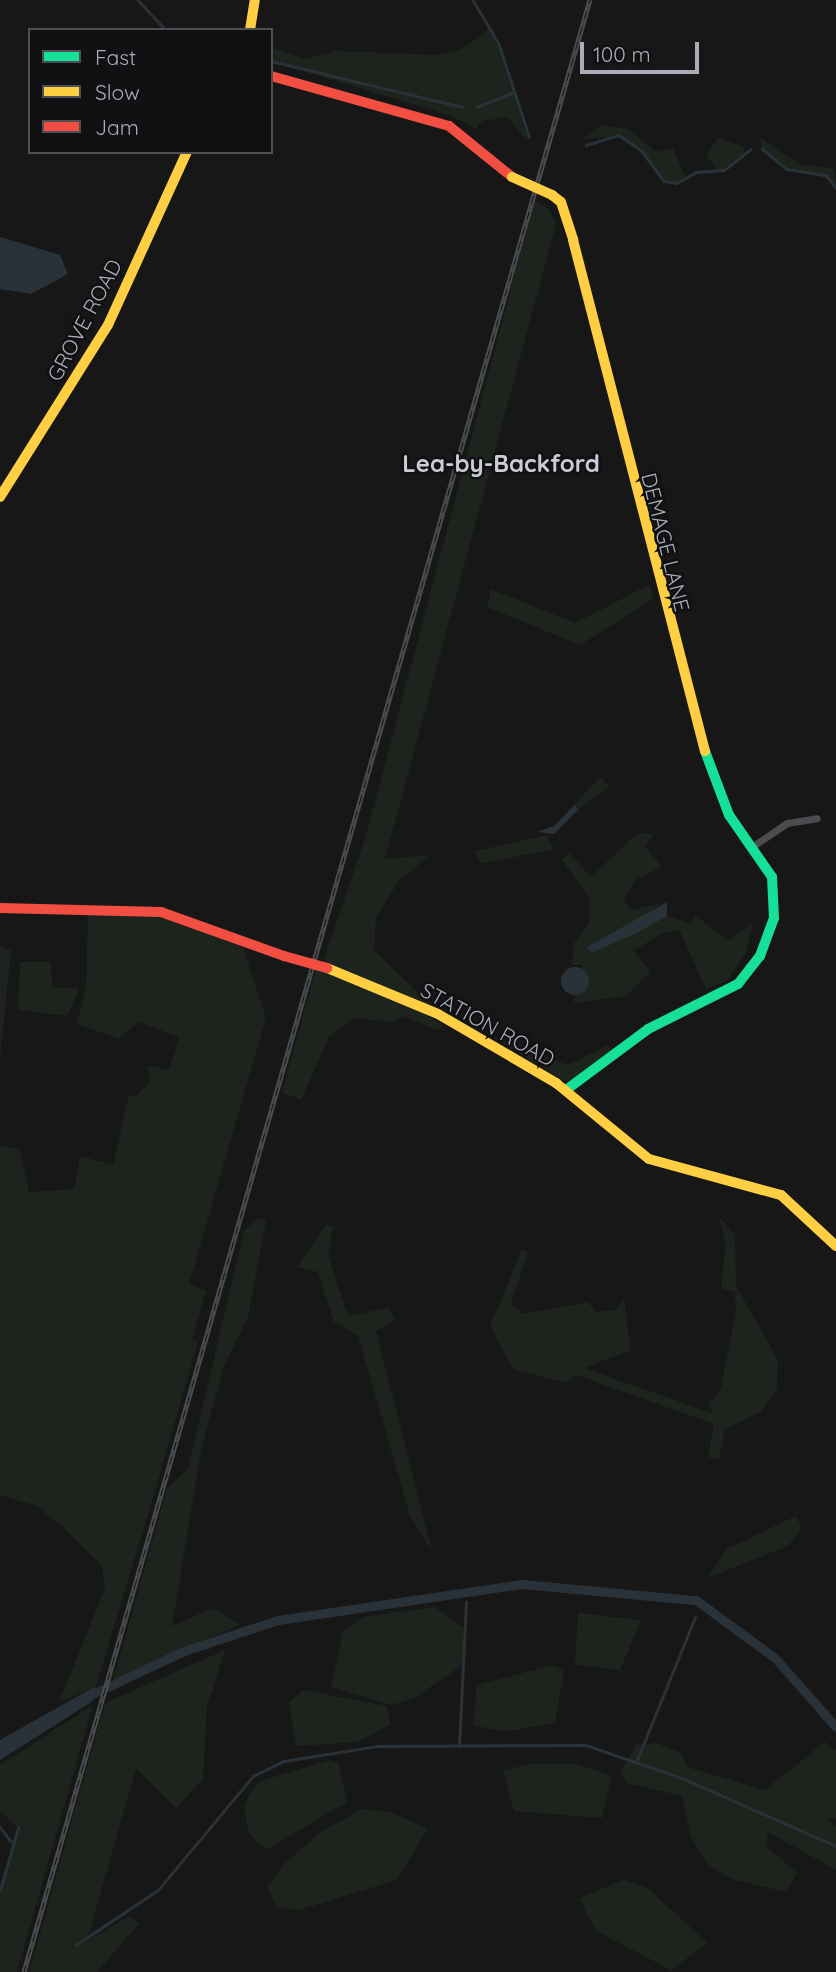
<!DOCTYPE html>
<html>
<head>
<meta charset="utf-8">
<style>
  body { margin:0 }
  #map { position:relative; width:836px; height:1972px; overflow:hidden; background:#171717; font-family:Quicksand,sans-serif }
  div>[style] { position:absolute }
  .green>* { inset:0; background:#1d241e }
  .water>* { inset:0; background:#2a3239 }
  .round { border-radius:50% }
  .stream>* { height:2.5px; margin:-1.25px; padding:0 1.25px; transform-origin:1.25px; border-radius:1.25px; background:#2a3239 }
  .canal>* { height:9px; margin:-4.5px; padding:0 4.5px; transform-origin:4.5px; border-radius:4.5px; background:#2a3239 }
  .street>* { height:7px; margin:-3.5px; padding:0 3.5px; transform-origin:3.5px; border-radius:3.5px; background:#4b4c50 }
  .fast>* { height:10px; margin:-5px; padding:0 5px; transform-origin:5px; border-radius:5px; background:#16e098 }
  .slow>* { height:10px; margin:-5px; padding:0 5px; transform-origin:5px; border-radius:5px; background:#ffcf43 }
  .jam>* { height:10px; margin:-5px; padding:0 5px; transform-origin:5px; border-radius:5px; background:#f24e42 }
  .rail>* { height:5px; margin-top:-2.5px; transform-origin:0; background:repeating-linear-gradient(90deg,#111113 0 8px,#4b4c4f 0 16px); box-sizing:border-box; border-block:2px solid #4b4c4f }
  .slow-bridge>* { height:10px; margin:-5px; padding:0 5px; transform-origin:5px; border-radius:5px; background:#ffcf43 }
  .jam-bridge>* { height:10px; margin:-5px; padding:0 5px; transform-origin:5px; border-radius:5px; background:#f24e42 }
  span { translate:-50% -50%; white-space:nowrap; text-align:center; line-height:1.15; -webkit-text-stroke:5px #111113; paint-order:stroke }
  .street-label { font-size:21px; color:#a8adb8 }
  .quarter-label { font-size:24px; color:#c9ccd4; font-weight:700 }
  .legend { position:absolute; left:28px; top:28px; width:245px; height:126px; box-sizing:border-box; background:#111113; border:2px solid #4d4f55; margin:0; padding:9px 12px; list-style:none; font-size:21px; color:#a8adb8 }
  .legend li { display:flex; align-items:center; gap:14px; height:35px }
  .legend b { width:35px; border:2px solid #4d4f55 }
  .scale { position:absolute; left:580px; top:42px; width:119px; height:32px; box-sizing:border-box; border:4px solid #a8adb8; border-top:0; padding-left:9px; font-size:21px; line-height:24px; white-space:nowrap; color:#a8adb8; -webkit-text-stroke:5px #111113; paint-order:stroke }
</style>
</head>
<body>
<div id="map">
  <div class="green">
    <div style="clip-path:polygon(492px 27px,529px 143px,507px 117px,483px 121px,476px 129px,452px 116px,271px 61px,271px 47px,306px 59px,336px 51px,437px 55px,462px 49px)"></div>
    <div style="clip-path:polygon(602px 125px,629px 129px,656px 152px,673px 148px,685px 176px,677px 183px,664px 181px,642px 151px,619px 135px,581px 140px)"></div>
    <div style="clip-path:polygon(717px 138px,743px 146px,745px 153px,718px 172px,707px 156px)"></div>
    <div style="clip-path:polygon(760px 138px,799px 164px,835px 169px,836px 188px,826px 175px,787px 169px,762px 149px)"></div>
    <div style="clip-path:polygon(534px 202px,547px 207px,556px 224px,385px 859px,430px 855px,398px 882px,376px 918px,374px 950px,435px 1009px,323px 962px,366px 836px)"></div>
    <div style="clip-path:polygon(649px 585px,653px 599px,580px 645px,487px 607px,491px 589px,575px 623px)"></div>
    <div style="clip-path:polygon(600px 777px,609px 786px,578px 810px,575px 804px)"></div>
    <div style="clip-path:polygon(638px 833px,654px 834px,645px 846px,662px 867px,635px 880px,623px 900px,631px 910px,661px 903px,622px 933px,623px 940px,667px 916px,690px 923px,696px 916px,729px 941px,753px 922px,746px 953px,727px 981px,706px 989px,680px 931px,664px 932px,633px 951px,651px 971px,626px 996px,574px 1003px,581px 965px,572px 965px,574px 943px,589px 924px,590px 898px,562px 860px,569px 853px,591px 877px)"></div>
    <div style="clip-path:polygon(547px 835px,554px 850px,480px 863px,475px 851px)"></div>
    <div style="clip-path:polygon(88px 914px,157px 916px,243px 947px,266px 1018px,189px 1284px,206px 1291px,192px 1339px,198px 1342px,158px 1481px,96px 1686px,59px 1702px,105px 1589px,102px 1566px,63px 1527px,37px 1506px,0 1495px,0 1145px,20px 1150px,29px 1192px,74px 1189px,80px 1156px,113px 1165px,129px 1095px,136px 1097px,150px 1081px,147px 1065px,169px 1070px,179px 1037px,138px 1022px,119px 1039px,77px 1024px,86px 987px)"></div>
    <div style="clip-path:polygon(0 946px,11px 951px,0 1059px)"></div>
    <div style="clip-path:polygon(20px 962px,51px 962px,52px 987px,79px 989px,67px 1016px,18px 1010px)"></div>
    <div style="clip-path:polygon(316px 969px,415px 1007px,443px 1026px,437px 1030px,402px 1016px,393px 1022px,355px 1018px,329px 1037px,301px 1100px,282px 1092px)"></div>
    <div style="clip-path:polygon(493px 1037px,568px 1065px,608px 1045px,612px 1050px,567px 1083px)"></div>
    <div style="clip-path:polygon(719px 1217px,735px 1235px,736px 1286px,778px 1360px,777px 1389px,760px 1412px,725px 1429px,719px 1459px,708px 1457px,714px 1424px,576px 1375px,567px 1383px,513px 1369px,490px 1326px,522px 1249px,528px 1252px,511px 1304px,523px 1314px,588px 1302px,596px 1312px,616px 1310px,624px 1300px,631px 1350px,584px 1368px,714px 1414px,709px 1404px,721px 1388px,736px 1312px,735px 1292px,721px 1288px,726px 1242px)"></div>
    <div style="clip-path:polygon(258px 1218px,266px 1220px,248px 1317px,223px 1368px,201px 1451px,172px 1626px,213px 1608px,240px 1625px,113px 1680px,167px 1489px,188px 1469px,244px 1231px)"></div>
    <div style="clip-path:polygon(326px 1225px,333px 1226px,328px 1255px,348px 1316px,388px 1308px,395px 1320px,376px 1331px,432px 1551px,410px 1516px,358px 1335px,334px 1322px,318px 1272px,297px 1267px)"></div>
    <div style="clip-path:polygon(796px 1516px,802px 1528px,788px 1546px,707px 1578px,727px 1549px)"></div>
    <div style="clip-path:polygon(435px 1607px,464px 1628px,462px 1665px,416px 1697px,392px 1705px,331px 1687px,343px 1632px,363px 1617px)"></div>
    <div style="clip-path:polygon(578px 1613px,641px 1620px,620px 1670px,575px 1665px)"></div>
    <div style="clip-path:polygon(225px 1650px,207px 1707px,203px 1779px,176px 1808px,136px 1768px,88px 1937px,72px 1950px,129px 1916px,139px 1924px,97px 1972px,29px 1972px,105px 1703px)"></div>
    <div style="clip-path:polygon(553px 1665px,564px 1671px,555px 1723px,503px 1732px,473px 1725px,477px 1685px)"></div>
    <div style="clip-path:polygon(303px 1690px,387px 1706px,390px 1724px,358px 1742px,296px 1746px,289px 1703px)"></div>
    <div style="clip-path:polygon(93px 1705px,17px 1972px,0 1972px,0 1890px,18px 1828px,0 1811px,0 1765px)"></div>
    <div style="clip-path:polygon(825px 1742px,836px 1750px,836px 1819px,825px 1818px,836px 1826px,836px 1870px,768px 1832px,766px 1846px,797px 1873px,786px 1892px,731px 1879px,706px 1863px,691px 1837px,682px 1796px,627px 1783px,621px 1771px,636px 1745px,656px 1743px,680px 1752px,687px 1767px,765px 1790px)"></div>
    <div style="clip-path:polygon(330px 1760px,338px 1763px,347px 1802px,268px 1849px,260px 1845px,249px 1833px,244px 1808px,249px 1794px,261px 1781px)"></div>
    <div style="clip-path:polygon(532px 1764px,577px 1764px,612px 1776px,602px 1818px,514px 1811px,503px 1770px)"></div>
    <div style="clip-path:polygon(362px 1809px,389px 1812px,428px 1828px,397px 1880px,299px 1910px,277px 1908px,267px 1887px,284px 1864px,321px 1832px)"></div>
    <div style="clip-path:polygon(623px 1880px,646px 1887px,708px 1943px,671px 1970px,596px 1931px,579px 1898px)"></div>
  </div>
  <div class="water">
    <div style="clip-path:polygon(0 237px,60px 255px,68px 274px,31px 294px,0 289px)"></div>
    <div style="clip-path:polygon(575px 804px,578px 810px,554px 834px,537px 832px,554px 826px)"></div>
    <div style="clip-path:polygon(667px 902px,667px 916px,635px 934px,591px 953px,587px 947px)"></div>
    <div class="round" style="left:561px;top:967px;width:28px;height:28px"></div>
    <div style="clip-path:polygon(96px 1686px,93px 1701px,0 1760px,0 1740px)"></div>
  </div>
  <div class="stream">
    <div style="left:138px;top:0;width:41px;rotate:47deg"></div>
    <div style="left:473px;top:0;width:51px;rotate:59.4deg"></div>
    <div style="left:499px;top:44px;width:97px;rotate:71.9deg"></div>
    <div style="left:271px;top:61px;width:196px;rotate:13.5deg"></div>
    <div style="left:477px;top:107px;width:40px;rotate:-22deg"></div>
    <div style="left:586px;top:145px;width:34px;rotate:-17deg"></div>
    <div style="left:619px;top:135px;width:28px;rotate:35deg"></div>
    <div style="left:642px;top:151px;width:37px;rotate:54deg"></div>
    <div style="left:664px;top:181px;width:13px;rotate:9deg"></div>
    <div style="left:677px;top:183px;width:22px;rotate:-30deg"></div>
    <div style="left:696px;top:172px;width:28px;rotate:-4deg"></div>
    <div style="left:724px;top:170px;width:33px;rotate:-38deg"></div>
    <div style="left:762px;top:149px;width:32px;rotate:39deg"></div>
    <div style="left:787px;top:169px;width:39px;rotate:9deg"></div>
    <div style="left:826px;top:175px;width:16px;rotate:52deg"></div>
    <div style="left:459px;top:1746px;width:144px;rotate:-87.2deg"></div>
    <div style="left:637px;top:1760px;width:154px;rotate:-67.9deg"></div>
    <div style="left:0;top:1827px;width:18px;rotate:52deg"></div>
    <div style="left:0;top:1890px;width:65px;rotate:-73.8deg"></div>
    <div style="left:76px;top:1945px;width:99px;rotate:-33.9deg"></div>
    <div style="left:158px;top:1890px;width:148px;rotate:-50.2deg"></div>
    <div style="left:253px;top:1776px;width:34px;rotate:-26deg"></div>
    <div style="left:284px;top:1761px;width:95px;rotate:-9.1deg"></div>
    <div style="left:378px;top:1746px;width:208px;rotate:-0.3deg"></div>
    <div style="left:586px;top:1745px;width:102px;rotate:19deg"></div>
    <div style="left:682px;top:1778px;width:168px;rotate:23.8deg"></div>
  </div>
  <div class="canal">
    <div style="left:84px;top:1698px;width:110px;rotate:-25.2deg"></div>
    <div style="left:184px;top:1651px;width:99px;rotate:-18.3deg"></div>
    <div style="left:278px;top:1620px;width:247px;rotate:-8.4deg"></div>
    <div style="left:522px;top:1584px;width:175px;rotate:5.3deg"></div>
    <div style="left:696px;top:1600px;width:98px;rotate:36.3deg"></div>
    <div style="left:775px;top:1658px;width:92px;rotate:48.5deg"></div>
  </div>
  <div class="street">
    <div style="left:753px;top:846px;width:41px;rotate:-34.1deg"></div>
    <div style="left:787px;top:823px;width:30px;rotate:-9deg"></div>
  </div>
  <div class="fast">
    <div style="left:566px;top:1090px;width:102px;rotate:-36.6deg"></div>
    <div style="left:648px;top:1029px;width:101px;rotate:-26.6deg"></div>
    <div style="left:738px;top:984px;width:36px;rotate:-52deg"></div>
    <div style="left:760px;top:956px;width:40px;rotate:-69.8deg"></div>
    <div style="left:774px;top:918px;width:41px;rotate:-92.8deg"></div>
    <div style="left:772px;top:877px;width:75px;rotate:-124.7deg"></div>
    <div style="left:729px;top:815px;width:68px;rotate:-110.6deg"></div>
  </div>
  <div class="slow">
    <div style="left:250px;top:30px;width:30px;rotate:-81deg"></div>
    <div style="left:552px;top:195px;width:11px;rotate:38deg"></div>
    <div style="left:561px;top:202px;width:40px;rotate:72deg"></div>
    <div style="left:573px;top:240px;width:528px;rotate:75.52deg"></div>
    <div style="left:0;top:497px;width:203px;rotate:-57.9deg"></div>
    <div style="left:108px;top:325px;width:190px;rotate:-65.5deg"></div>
    <div style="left:327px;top:968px;width:120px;rotate:22.5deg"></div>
    <div style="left:438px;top:1014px;width:137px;rotate:30.3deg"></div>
    <div style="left:556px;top:1083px;width:120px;rotate:39.3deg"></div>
    <div style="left:649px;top:1159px;width:137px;rotate:15.3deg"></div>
    <div style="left:781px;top:1195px;width:75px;rotate:42.8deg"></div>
  </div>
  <div class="jam">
    <div style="left:271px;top:76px;width:185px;rotate:15.7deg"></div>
    <div style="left:449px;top:126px;width:81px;rotate:39deg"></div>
    <div style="left:0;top:908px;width:161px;rotate:1.4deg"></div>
    <div style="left:161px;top:912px;width:131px;rotate:19.7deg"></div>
  </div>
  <div class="rail">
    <div style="left:24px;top:1972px;width:2052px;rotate:-73.99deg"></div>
  </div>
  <div class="slow-bridge">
    <div style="left:512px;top:177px;width:44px;rotate:24.2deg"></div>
  </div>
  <div class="jam-bridge">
    <div style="left:284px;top:956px;width:45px;rotate:15.6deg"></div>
  </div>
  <div class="street-label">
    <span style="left:84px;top:320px;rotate:-62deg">GROVE ROAD</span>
    <span style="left:666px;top:542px;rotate:76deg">DEMAGE LANE</span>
    <span style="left:488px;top:1024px;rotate:29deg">STATION ROAD</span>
  </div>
  <div class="quarter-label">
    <span style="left:501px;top:464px">Lea-by-Backford</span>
  </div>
  <ul class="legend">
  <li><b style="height:9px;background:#16e098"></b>Fast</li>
  <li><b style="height:9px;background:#ffcf43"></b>Slow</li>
  <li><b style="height:9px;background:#f24e42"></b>Jam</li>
  </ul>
  <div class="scale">100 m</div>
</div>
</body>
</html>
